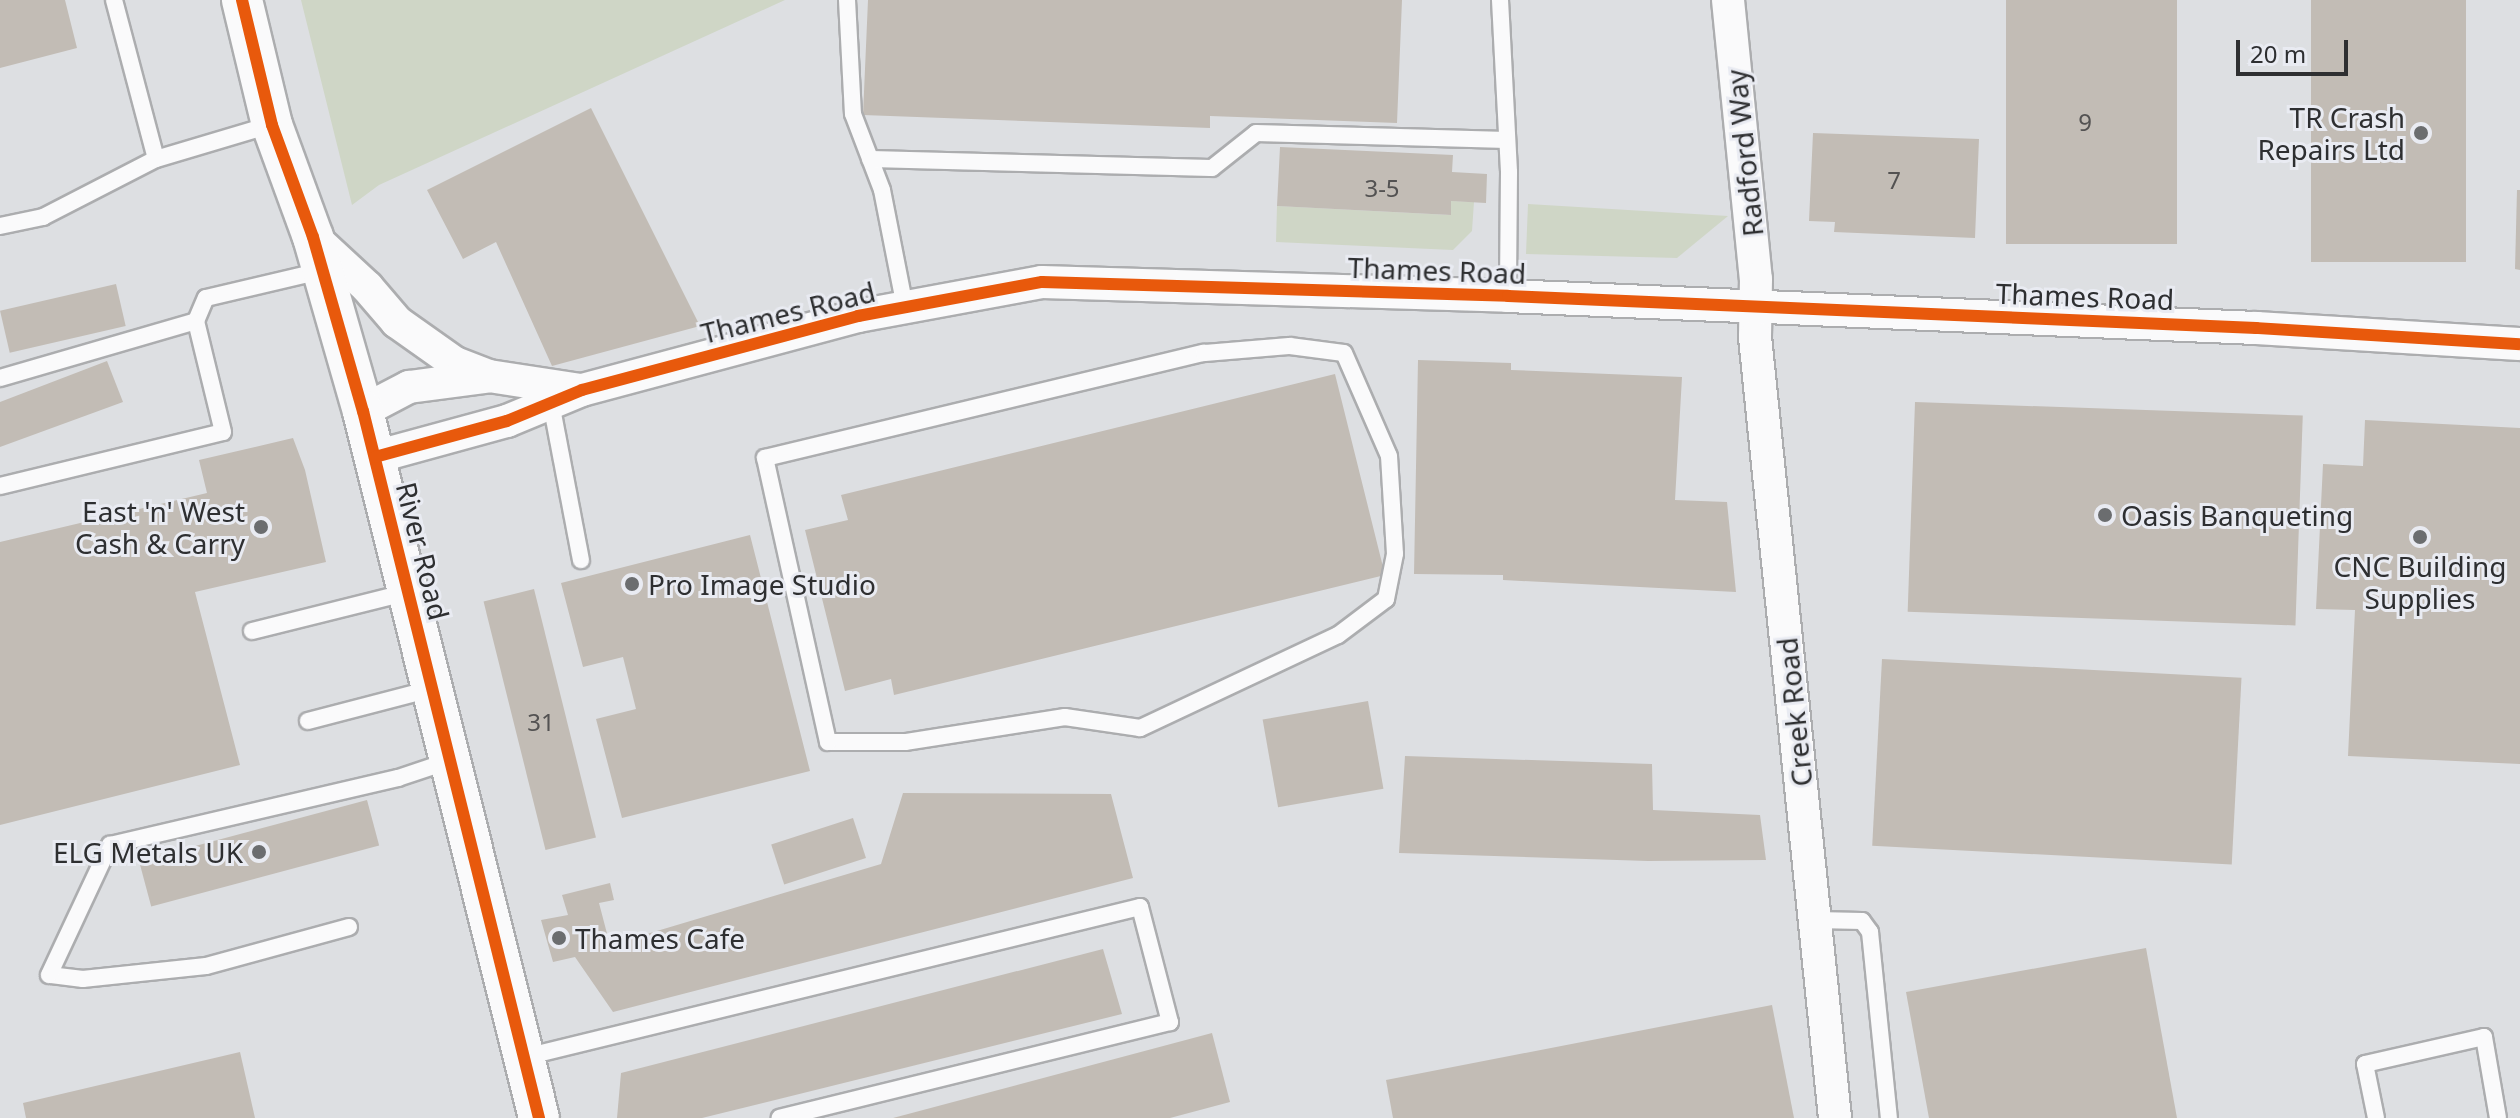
<!DOCTYPE html>
<html>
<head>
<meta charset="utf-8">
<style>
  body { margin:0 }
  #map { position:relative; width:2520px; height:1118px; overflow:hidden; background:#dddfe2; font-family:"Noto Sans",sans-serif }
  div>[style] { position:absolute }
  .green>* { inset:0; background:#cfd6c6 }
  .building>* { inset:0; background:#c2bcb5; transform-origin:0 0 }
  .roads { filter:drop-shadow(2px 0 #acadaf) drop-shadow(-2px 0 #acadaf) drop-shadow(0 2px #acadaf) drop-shadow(0 -2px #acadaf) }
  .service>* { height:16px; margin:-8px; padding:0 8px; transform-origin:8px; border-radius:8px; background:#fafafb }
  .minor>* { height:32px; margin:-16px; padding:0 16px; transform-origin:16px; border-radius:16px; background:#fafafb }
  .tertiary>* { height:40px; margin:-20px; padding:0 20px; transform-origin:20px; border-radius:20px; background:#fafafb }
  .cycleway>* { height:12px; margin:-6px; padding:0 6px; transform-origin:6px; border-radius:6px; background:#e8590c }
  .dots>* { width:22px; height:22px; translate:-50% -50%; box-sizing:border-box; border:4px solid #e9ebf2; border-radius:50% }
  span { translate:-50% -50%; white-space:nowrap; text-align:center; line-height:1.15; -webkit-text-stroke:6px #e9ebf2; paint-order:stroke }
  .number-label { font-size:24px; color:#535252 }
  .number-label span { -webkit-text-stroke-width:0 }
  .poi-label { font-size:28px; color:#2e2f31 }
  .right { translate:-100% -50%; text-align:right }
  .left { translate:0 -50%; text-align:left }
  .street-label { font-size:28px; color:#2e2f31 }
  .scale { position:absolute; left:2236px; top:40px; width:112px; height:36px; box-sizing:border-box; border:4px solid #2e2f31; border-top:0; padding-left:10px; font-size:24px; line-height:28px; white-space:nowrap; color:#2e2f31; -webkit-text-stroke:6px #e9ebf2; paint-order:stroke }
</style>
</head>
<body>
<div id="map">
  <div class="green">
    <div style="clip-path:polygon(301px 0,785px 0,379px 185px,352px 205px)"></div>
    <div style="clip-path:polygon(1451px 201px,1474px 202px,1472px 231px,1453px 250px,1276px 242px,1277px 206px,1450px 215px)"></div>
    <div style="clip-path:polygon(1528px 204px,1728px 216px,1677px 258px,1526px 254px)"></div>
  </div>
  <div class="building">
    <div style="clip-path:polygon(0 0,65px 0,77px 48px,0 68px)"></div>
    <div style="clip-path:polygon(868px 0,1402px 0,1397px 123px,1210px 116px,1210px 128px,863px 115px)"></div>
    <div style="left:2006px;top:0;width:171px;height:244px"></div>
    <div style="left:2311px;top:0;width:155px;height:262px"></div>
    <div style="clip-path:polygon(591px 108px,700px 326px,552px 366px,496px 242px,463px 259px,427px 190px)"></div>
    <div style="clip-path:polygon(1813px 133px,1979px 139px,1975px 238px,1834px 232px,1835px 222px,1809px 221px)"></div>
    <div style="clip-path:polygon(1280px 147px,1453px 155px,1452px 172px,1487px 174px,1486px 203px,1451px 201px,1451px 215px,1277px 206px)"></div>
    <div style="clip-path:polygon(2517px 190px,2520px 190px,2520px 270px,2515px 269px)"></div>
    <div style="left:116px;top:284px;width:43px;height:119px;rotate:77deg"></div>
    <div style="clip-path:polygon(1418px 360px,1511px 363px,1511px 370px,1682px 377px,1675px 500px,1727px 502px,1736px 592px,1503px 580px,1503px 575px,1414px 574px)"></div>
    <div style="clip-path:polygon(107px 361px,123px 402px,0 447px,0 402px)"></div>
    <div style="clip-path:polygon(1335px 374px,1385px 575px,894px 695px,891px 679px,845px 691px,805px 530px,848px 520px,841px 495px)"></div>
    <div style="left:1915px;top:402px;width:388px;height:210px;rotate:2deg"></div>
    <div style="clip-path:polygon(2365px 420px,2520px 428px,2520px 764px,2348px 756px,2355px 610px,2316px 609px,2323px 464px,2363px 466px)"></div>
    <div style="clip-path:polygon(293px 438px,305px 470px,326px 562px,195px 592px,240px 765px,0 825px,0 542px,207px 493px,199px 460px)"></div>
    <div style="clip-path:polygon(750px 535px,810px 771px,622px 818px,596px 719px,636px 709px,623px 657px,583px 667px,561px 583px)"></div>
    <div style="left:534px;top:589px;width:256px;height:52px;rotate:76deg"></div>
    <div style="left:1882px;top:659px;width:360px;height:187px;rotate:3deg"></div>
    <div style="left:1368px;top:701px;width:89px;height:107px;rotate:80deg"></div>
    <div style="clip-path:polygon(1405px 756px,1652px 764px,1653px 810px,1760px 815px,1766px 860px,1648px 861px,1399px 853px)"></div>
    <div style="clip-path:polygon(903px 793px,1111px 794px,1133px 878px,613px 1012px,575px 957px,553px 962px,541px 920px,568px 915px,562px 895px,610px 883px,614px 900px,599px 903px,610px 945px,881px 864px)"></div>
    <div style="left:367px;top:800px;width:47px;height:236px;rotate:75deg"></div>
    <div style="left:853px;top:818px;width:42px;height:86px;rotate:72deg"></div>
    <div style="clip-path:polygon(2146px 948px,2177px 1118px,1929px 1118px,1906px 992px)"></div>
    <div style="clip-path:polygon(1103px 949px,1122px 1014px,702px 1118px,617px 1118px,621px 1073px)"></div>
    <div style="clip-path:polygon(1772px 1005px,1794px 1118px,1393px 1118px,1386px 1080px)"></div>
    <div style="clip-path:polygon(1212px 1033px,1230px 1102px,1170px 1118px,893px 1118px)"></div>
    <div style="clip-path:polygon(240px 1052px,255px 1118px,26px 1118px,23px 1103px)"></div>
  </div>
  <div class="roads">
    <div class="service">
      <div style="left:114px;top:0;width:164px;rotate:75.2deg"></div>
      <div style="left:847px;top:0;width:114px;rotate:87deg"></div>
      <div style="left:853px;top:114px;width:81px;rotate:69.1deg"></div>
      <div style="left:882px;top:190px;width:119px;rotate:78.9deg"></div>
      <div style="left:1500px;top:0;width:172px;rotate:87deg"></div>
      <div style="left:1509px;top:172px;width:124px;rotate:90.5deg"></div>
      <div style="left:870px;top:159px;width:342px;rotate:1.5deg"></div>
      <div style="left:1212px;top:168px;width:56px;rotate:-38.5deg"></div>
      <div style="left:1256px;top:133px;width:251px;rotate:1.6deg"></div>
      <div style="left:0;top:226px;width:44px;rotate:-11.8deg"></div>
      <div style="left:43px;top:217px;width:127px;rotate:-27.2deg"></div>
      <div style="left:156px;top:159px;width:119px;rotate:-16.6deg"></div>
      <div style="left:1290px;top:346px;width:54px;rotate:7.4deg"></div>
      <div style="left:1344px;top:353px;width:112px;rotate:66.4deg"></div>
      <div style="left:1389px;top:456px;width:98px;rotate:86.5deg"></div>
      <div style="left:1395px;top:554px;width:46px;rotate:101.3deg"></div>
      <div style="left:1386px;top:599px;width:60px;rotate:143.1deg"></div>
      <div style="left:1338px;top:635px;width:219px;rotate:154.8deg"></div>
      <div style="left:1140px;top:728px;width:76px;rotate:-171.7deg"></div>
      <div style="left:1065px;top:717px;width:162px;rotate:171.1deg"></div>
      <div style="left:905px;top:742px;width:77px;rotate:180deg"></div>
      <div style="left:828px;top:742px;width:291px;rotate:-102.5deg"></div>
      <div style="left:765px;top:458px;width:451px;rotate:-13.5deg"></div>
      <div style="left:1204px;top:353px;width:86px;rotate:-4.7deg"></div>
      <div style="left:0;top:378px;width:204px;rotate:-16.2deg"></div>
      <div style="left:551px;top:403px;width:160px;rotate:79.2deg"></div>
      <div style="left:0;top:486px;width:229px;rotate:-13.6deg"></div>
      <div style="left:223px;top:432px;width:114px;rotate:-103.7deg"></div>
      <div style="left:196px;top:321px;width:25px;rotate:-67deg"></div>
      <div style="left:206px;top:298px;width:118px;rotate:-13.2deg"></div>
      <div style="left:252px;top:631px;width:161px;rotate:-14deg"></div>
      <div style="left:308px;top:721px;width:127px;rotate:-14.6deg"></div>
      <div style="left:1816px;top:920px;width:46px;rotate:1.2deg"></div>
      <div style="left:1862px;top:921px;width:14px;rotate:54deg"></div>
      <div style="left:1870px;top:932px;width:187px;rotate:84.2deg"></div>
      <div style="left:349px;top:927px;width:148px;rotate:164.7deg"></div>
      <div style="left:206px;top:966px;width:124px;rotate:174deg"></div>
      <div style="left:83px;top:979px;width:34px;rotate:-173deg"></div>
      <div style="left:49px;top:975px;width:144px;rotate:-64.9deg"></div>
      <div style="left:110px;top:845px;width:296px;rotate:-13.1deg"></div>
      <div style="left:398px;top:778px;width:54px;rotate:-18.4deg"></div>
      <div style="left:525px;top:1057px;width:633px;rotate:-13.71deg"></div>
      <div style="left:1140px;top:907px;width:119px;rotate:75.4deg"></div>
      <div style="left:1170px;top:1022px;width:402px;rotate:166.2deg"></div>
      <div style="left:2376px;top:1118px;width:55px;rotate:-101.5deg"></div>
      <div style="left:2365px;top:1064px;width:122px;rotate:-12.8deg"></div>
      <div style="left:2484px;top:1037px;width:82px;rotate:80.2deg"></div>
    </div>
    <div class="minor">
      <div style="left:1728px;top:0;width:280px;rotate:84.3deg"></div>
      <div style="left:1756px;top:279px;width:58px;rotate:91deg"></div>
      <div style="left:1755px;top:337px;width:785px;rotate:84.15deg"></div>
      <div style="left:313px;top:237px;width:74px;rotate:42.8deg"></div>
      <div style="left:367px;top:287px;width:46px;rotate:49.4deg"></div>
      <div style="left:397px;top:322px;width:71px;rotate:35.3deg"></div>
      <div style="left:455px;top:363px;width:36px;rotate:21deg"></div>
      <div style="left:489px;top:376px;width:91px;rotate:8.8deg"></div>
      <div style="left:363px;top:411px;width:52px;rotate:-27.6deg"></div>
      <div style="left:409px;top:387px;width:77px;rotate:-7.5deg"></div>
      <div style="left:375px;top:457px;width:137px;rotate:-15.3deg"></div>
      <div style="left:507px;top:421px;width:81px;rotate:-22.5deg"></div>
      <div style="left:582px;top:390px;width:286px;rotate:-15deg"></div>
      <div style="left:858px;top:316px;width:187px;rotate:-10.5deg"></div>
      <div style="left:1042px;top:282px;width:466px;rotate:1.7deg"></div>
      <div style="left:1508px;top:296px;width:749px;rotate:2.45deg"></div>
      <div style="left:2256px;top:328px;width:264px;rotate:3.5deg"></div>
    </div>
    <div class="tertiary">
      <div style="left:242px;top:0;width:129px;rotate:76.5deg"></div>
      <div style="left:272px;top:125px;width:119px;rotate:69.9deg"></div>
      <div style="left:313px;top:237px;width:181px;rotate:74deg"></div>
      <div style="left:363px;top:411px;width:729px;rotate:76.02deg"></div>
    </div>
  </div>
  <div class="cycleway">
    <div style="left:242px;top:0;width:129px;rotate:76.5deg"></div>
    <div style="left:272px;top:125px;width:119px;rotate:69.9deg"></div>
    <div style="left:313px;top:237px;width:181px;rotate:74deg"></div>
    <div style="left:363px;top:411px;width:729px;rotate:76.02deg"></div>
    <div style="left:375px;top:457px;width:137px;rotate:-15.3deg"></div>
    <div style="left:507px;top:421px;width:81px;rotate:-22.5deg"></div>
    <div style="left:582px;top:390px;width:286px;rotate:-15deg"></div>
    <div style="left:858px;top:316px;width:187px;rotate:-10.5deg"></div>
    <div style="left:1042px;top:282px;width:466px;rotate:1.7deg"></div>
    <div style="left:1508px;top:296px;width:749px;rotate:2.45deg"></div>
    <div style="left:2256px;top:328px;width:264px;rotate:3.5deg"></div>
  </div>
  <div class="dots">
    <div style="left:2421px;top:133px;background:#6b6d6f"></div>
    <div style="left:2105px;top:515px;background:#6b6d6f"></div>
    <div style="left:261px;top:527px;background:#6b6d6f"></div>
    <div style="left:2420px;top:537px;background:#6b6d6f"></div>
    <div style="left:632px;top:584px;background:#6b6d6f"></div>
    <div style="left:259px;top:852px;background:#6b6d6f"></div>
    <div style="left:559px;top:938px;background:#6b6d6f"></div>
  </div>
  <div class="number-label">
    <span style="left:2085px;top:122px">9</span>
    <span style="left:1894px;top:180px">7</span>
    <span style="left:1382px;top:188px">3-5</span>
    <span style="left:541px;top:722px">31</span>
  </div>
  <div class="poi-label">
    <span class="right" style="left:2405px;top:133px">TR Crash<br>Repairs Ltd</span>
    <span class="right" style="left:245px;top:527px">East 'n' West<br>Cash &amp; Carry</span>
    <span class="left" style="left:2121px;top:515px">Oasis Banqueting</span>
    <span style="left:2420px;top:582px">CNC Building<br>Supplies</span>
    <span class="left" style="left:648px;top:584px">Pro Image Studio</span>
    <span class="right" style="left:243px;top:852px">ELG Metals UK</span>
    <span class="left" style="left:575px;top:938px">Thames Cafe</span>
  </div>
  <div class="street-label">
    <span style="left:1744px;top:153px;rotate:-96deg">Radford Way</span>
    <span style="left:1437px;top:270px;rotate:2deg">Thames Road</span>
    <span style="left:2085px;top:296px;rotate:2deg">Thames Road</span>
    <span style="left:788px;top:312px;rotate:-14deg">Thames Road</span>
    <span style="left:423px;top:551px;rotate:76deg">River Road</span>
    <span style="left:1794px;top:712px;rotate:-96deg">Creek Road</span>
  </div>
  <div class="scale">20 m</div>
</div>
</body>
</html>
